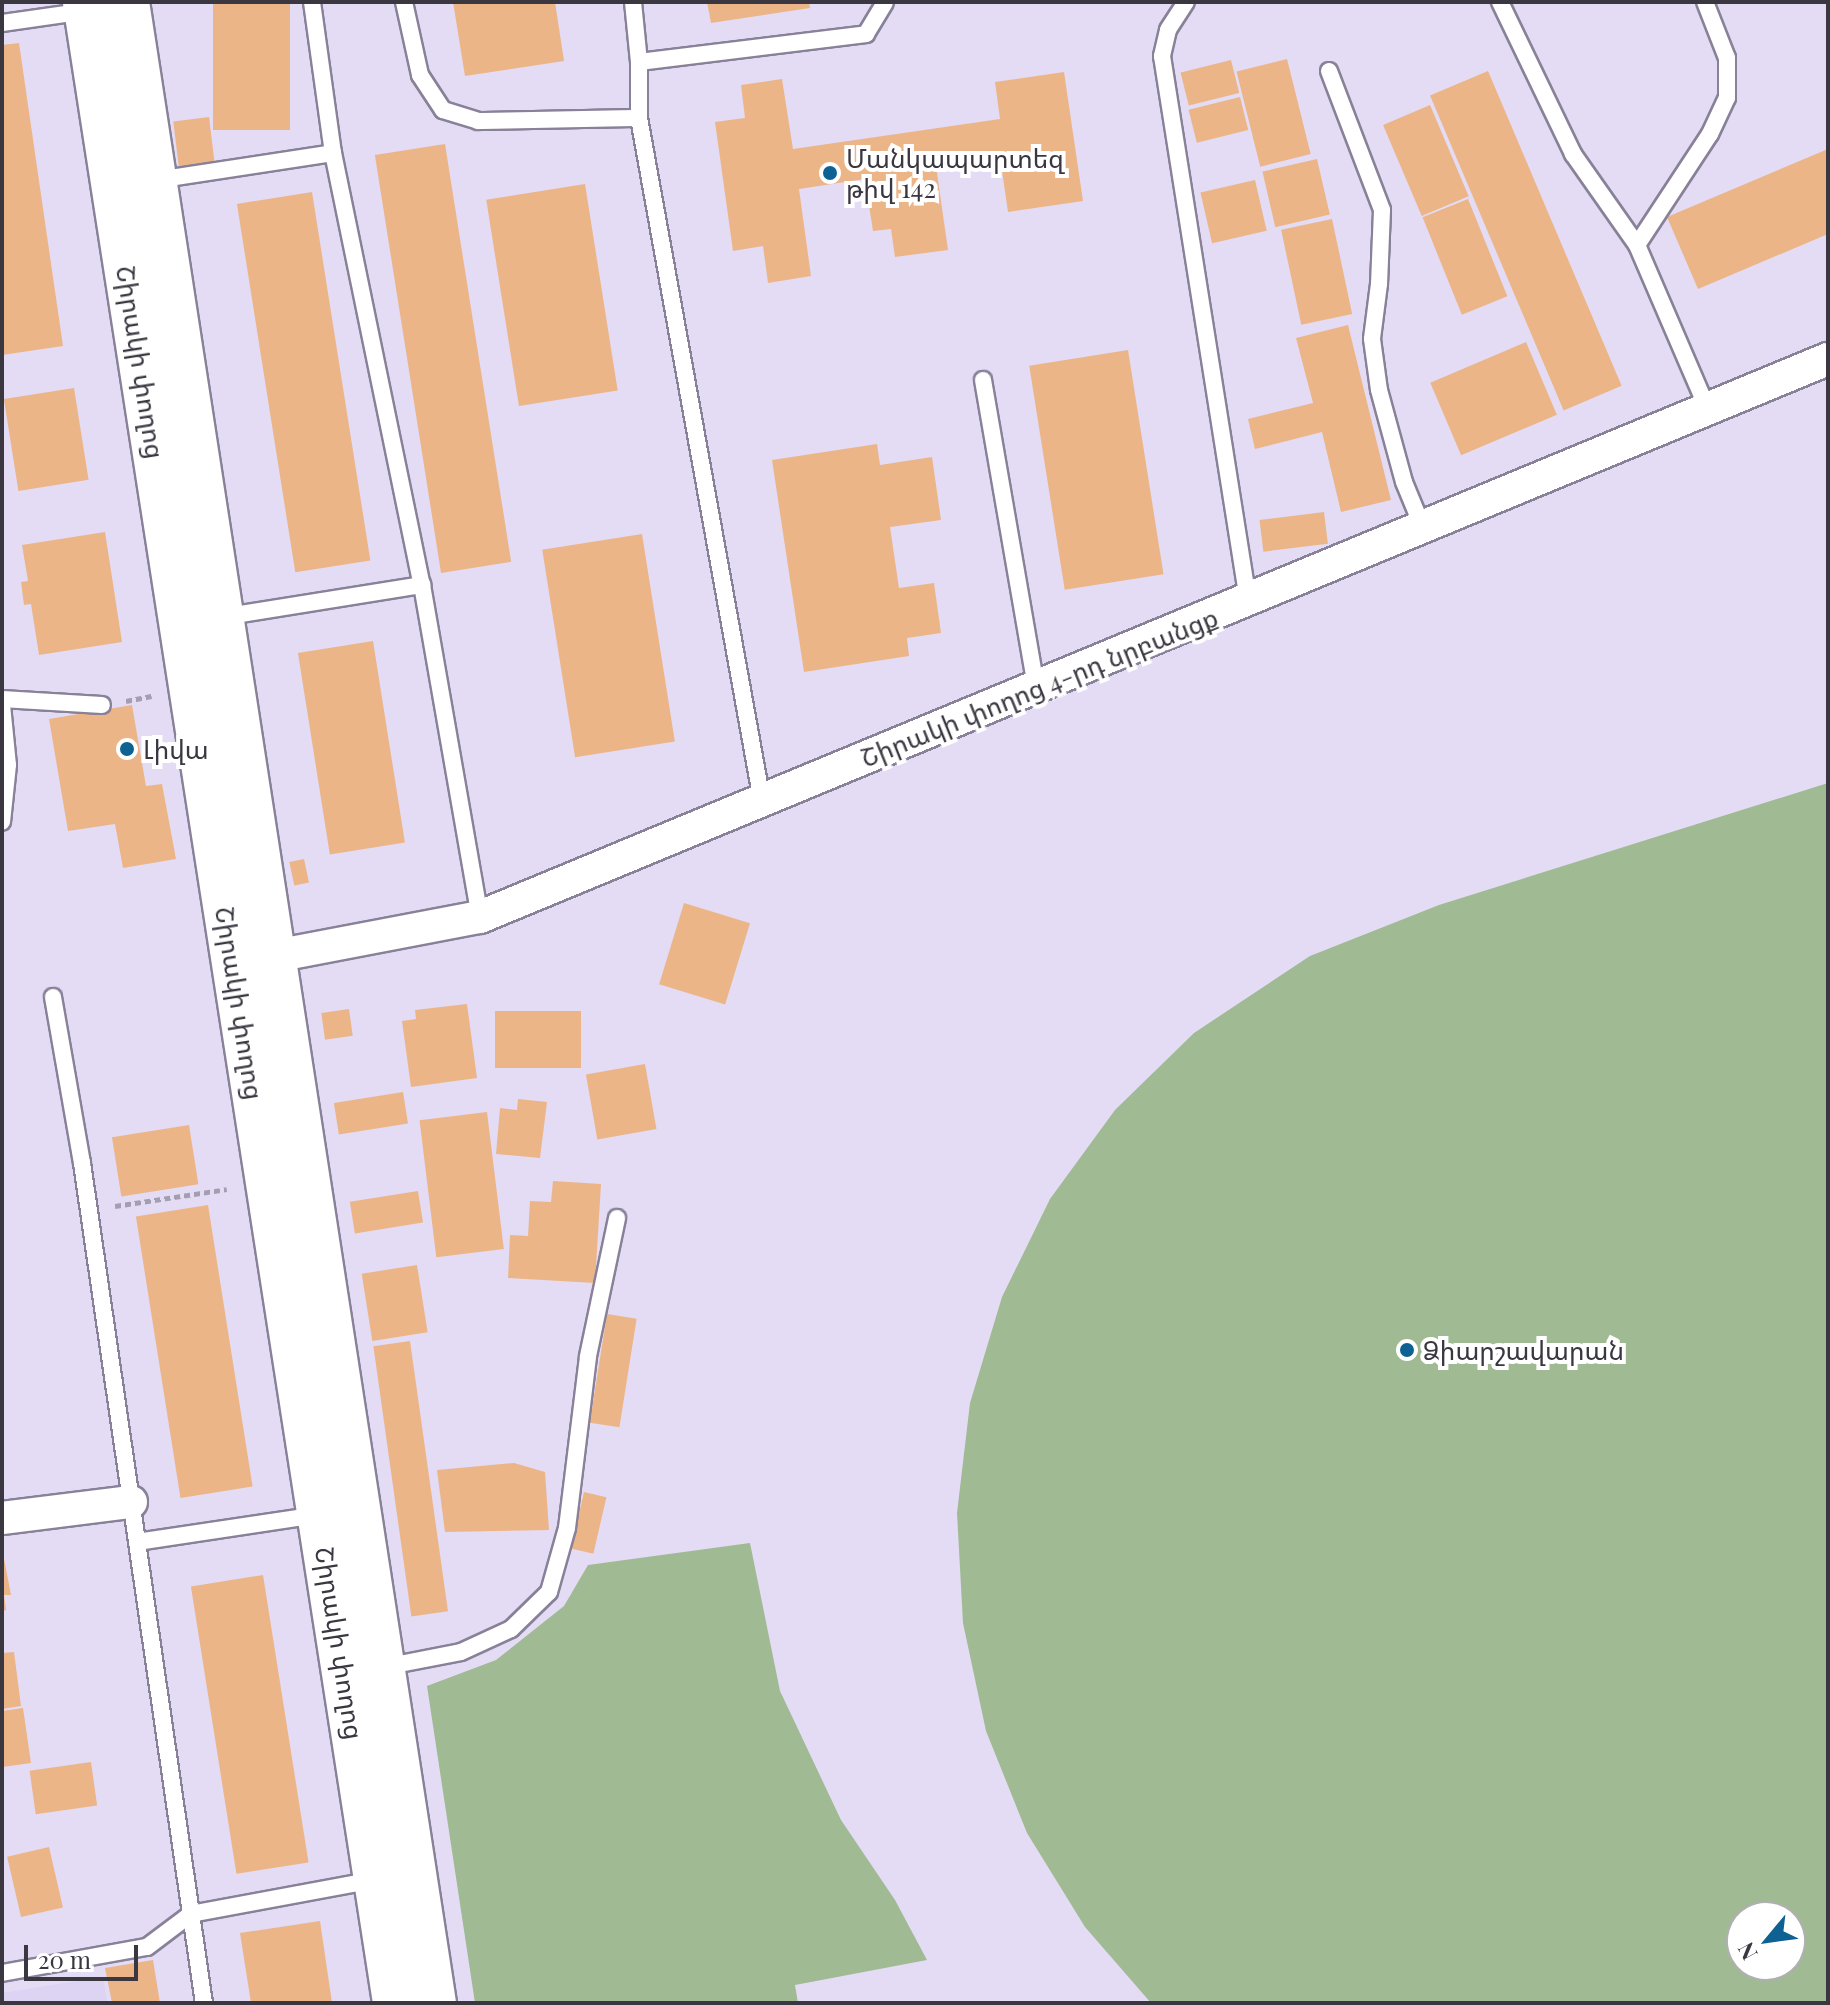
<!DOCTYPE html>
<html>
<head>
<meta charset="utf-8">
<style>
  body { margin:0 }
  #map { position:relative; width:1830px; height:2005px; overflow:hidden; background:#e3dcf4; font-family:"Playfair Display","Noto Sans Armenian",serif }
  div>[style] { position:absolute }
  .built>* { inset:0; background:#ddd3f3 }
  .green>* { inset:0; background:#a0ba93 }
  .building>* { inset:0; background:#ecb588; transform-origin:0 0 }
  .path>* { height:5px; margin-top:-2.5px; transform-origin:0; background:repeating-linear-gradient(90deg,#a49eb1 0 6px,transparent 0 10px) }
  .roads { filter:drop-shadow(2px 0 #888198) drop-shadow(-2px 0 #888198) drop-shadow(0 2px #888198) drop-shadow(0 -2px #888198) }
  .lane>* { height:16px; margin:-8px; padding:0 8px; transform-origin:8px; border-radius:8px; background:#fff }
  .street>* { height:32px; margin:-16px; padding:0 16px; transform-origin:16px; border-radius:16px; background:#fff }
  .highway>* { height:44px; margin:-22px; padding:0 22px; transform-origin:22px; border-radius:22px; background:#fff }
  .dots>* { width:22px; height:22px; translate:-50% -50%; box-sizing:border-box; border:4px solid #fff; border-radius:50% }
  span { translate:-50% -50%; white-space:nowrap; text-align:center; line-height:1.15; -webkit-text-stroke:8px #fff; paint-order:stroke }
  .poi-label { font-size:26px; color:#3a3741 }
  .left { translate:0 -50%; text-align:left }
  .street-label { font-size:26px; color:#3a3741 }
  .frame { position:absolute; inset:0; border:4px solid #3a3741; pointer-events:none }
  .north { position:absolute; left:1726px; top:1901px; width:80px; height:80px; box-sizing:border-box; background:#fff; border:2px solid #b0afb3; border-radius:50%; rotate:241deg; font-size:22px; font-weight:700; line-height:32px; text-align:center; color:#3a3741 }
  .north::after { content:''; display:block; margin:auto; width:28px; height:36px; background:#0d6193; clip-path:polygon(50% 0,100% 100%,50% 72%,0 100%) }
  .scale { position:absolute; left:24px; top:1945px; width:114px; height:36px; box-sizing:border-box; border:4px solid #3a3741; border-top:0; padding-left:10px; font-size:24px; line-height:28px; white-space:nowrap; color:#3a3741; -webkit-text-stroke:6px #fff; paint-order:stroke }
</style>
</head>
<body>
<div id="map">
  <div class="built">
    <div style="clip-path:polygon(103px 1977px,107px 2003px,2px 2003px,2px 1993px)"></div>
  </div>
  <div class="green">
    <div style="clip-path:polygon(evenodd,1828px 783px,1828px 2003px,1151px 2003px,1085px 1927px,1027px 1833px,986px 1731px,963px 1623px,957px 1513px,970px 1403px,1002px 1297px,1050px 1199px,1115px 1110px,1194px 1033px,1310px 956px,1439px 905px,1828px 783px,1742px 1917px,1790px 1917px,1790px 1965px,1742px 1965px,1742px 1917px)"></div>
    <div style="clip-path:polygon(750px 1543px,780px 1691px,841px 1820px,895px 1900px,927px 1960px,795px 1985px,798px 2003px,475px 2003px,427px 1686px,496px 1660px,564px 1606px,588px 1565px)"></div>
  </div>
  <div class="building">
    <div style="left:213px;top:2px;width:77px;height:128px"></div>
    <div style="clip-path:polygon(453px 2px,555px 2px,564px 61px,465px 76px)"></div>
    <div style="clip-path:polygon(707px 2px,809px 2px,810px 8px,711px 23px)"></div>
    <div style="clip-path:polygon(19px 43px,63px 346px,2px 355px,2px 45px)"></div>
    <div style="left:1287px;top:59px;width:98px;height:52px;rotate:76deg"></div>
    <div style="left:1231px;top:60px;width:34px;height:52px;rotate:76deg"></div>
    <div style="left:1488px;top:71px;width:342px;height:63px;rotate:67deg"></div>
    <div style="clip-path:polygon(1064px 72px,1083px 201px,1008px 212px,1000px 157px,936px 166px,948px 250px,895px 257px,891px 229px,873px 231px,865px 179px,799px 189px,811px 276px,768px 283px,763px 246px,733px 251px,715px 122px,745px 118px,741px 85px,782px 79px,793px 149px,1000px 119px,995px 82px)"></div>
    <div style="left:1240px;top:97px;width:34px;height:53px;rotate:76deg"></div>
    <div style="left:1430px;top:105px;width:99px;height:51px;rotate:67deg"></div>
    <div style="left:209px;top:117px;width:47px;height:36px;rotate:83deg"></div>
    <div style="left:445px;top:144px;width:423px;height:71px;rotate:81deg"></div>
    <div style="clip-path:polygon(1828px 149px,1828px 234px,1698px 289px,1667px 217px)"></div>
    <div style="left:1317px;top:159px;width:57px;height:56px;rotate:77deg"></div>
    <div style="left:1255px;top:180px;width:52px;height:56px;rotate:77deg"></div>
    <div style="left:585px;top:184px;width:209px;height:100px;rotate:81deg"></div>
    <div style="left:312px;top:192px;width:373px;height:76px;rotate:81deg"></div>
    <div style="left:1468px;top:199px;width:105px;height:49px;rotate:68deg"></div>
    <div style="left:1332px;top:219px;width:97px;height:52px;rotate:78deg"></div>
    <div style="clip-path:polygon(1348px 325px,1391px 500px,1341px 512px,1322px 432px,1255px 449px,1248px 419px,1313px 403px,1296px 338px)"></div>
    <div style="left:1526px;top:342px;width:79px;height:104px;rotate:67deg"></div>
    <div style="left:1128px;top:350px;width:227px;height:100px;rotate:81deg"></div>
    <div style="left:74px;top:388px;width:93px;height:71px;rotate:81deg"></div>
    <div style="clip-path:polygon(877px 444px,880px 465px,932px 457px,941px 520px,890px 527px,899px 588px,934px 583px,941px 633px,907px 638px,909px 656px,804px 672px,772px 460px)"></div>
    <div style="left:1324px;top:512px;width:32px;height:65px;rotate:83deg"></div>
    <div style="clip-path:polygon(105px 532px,122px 642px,39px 655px,31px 604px,24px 605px,21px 582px,28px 581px,22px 545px)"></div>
    <div style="left:642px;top:534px;width:210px;height:101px;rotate:81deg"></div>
    <div style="left:373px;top:641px;width:204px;height:76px;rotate:81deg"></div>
    <div style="clip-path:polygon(132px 705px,146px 786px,162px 784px,176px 859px,123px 868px,115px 824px,68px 831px,49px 719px)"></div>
    <div style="left:304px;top:859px;width:24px;height:15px;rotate:78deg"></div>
    <div style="left:684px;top:903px;width:69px;height:85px;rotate:17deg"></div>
    <div style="clip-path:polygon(467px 1004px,477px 1078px,411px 1087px,402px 1021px,416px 1019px,415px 1010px)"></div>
    <div style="left:349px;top:1009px;width:27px;height:28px;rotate:82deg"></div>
    <div style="left:495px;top:1011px;width:86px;height:57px"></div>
    <div style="left:645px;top:1064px;width:66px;height:60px;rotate:80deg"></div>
    <div style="left:403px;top:1092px;width:32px;height:70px;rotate:81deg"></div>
    <div style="clip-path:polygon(518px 1099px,547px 1102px,540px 1158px,496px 1154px,500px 1108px,517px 1110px)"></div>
    <div style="left:487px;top:1112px;width:138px;height:68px;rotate:83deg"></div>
    <div style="left:189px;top:1125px;width:60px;height:78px;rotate:81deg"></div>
    <div style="clip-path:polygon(553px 1181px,601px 1184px,595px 1283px,508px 1278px,510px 1235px,528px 1236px,530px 1201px,551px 1202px)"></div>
    <div style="left:418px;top:1191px;width:32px;height:69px;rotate:81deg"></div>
    <div style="left:208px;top:1205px;width:285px;height:73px;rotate:81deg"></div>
    <div style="left:417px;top:1265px;width:68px;height:56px;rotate:81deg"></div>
    <div style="left:607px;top:1314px;width:30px;height:110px;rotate:9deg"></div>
    <div style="left:410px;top:1341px;width:273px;height:37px;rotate:82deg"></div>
    <div style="clip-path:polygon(514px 1463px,545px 1472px,549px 1530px,445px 1532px,437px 1470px)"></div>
    <div style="left:584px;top:1492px;width:23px;height:58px;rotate:13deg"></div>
    <div style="clip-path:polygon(2px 1548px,11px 1595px,4px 1595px,6px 1610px,2px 1611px)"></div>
    <div style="left:263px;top:1575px;width:291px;height:73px;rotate:81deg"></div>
    <div style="clip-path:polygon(14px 1652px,21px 1706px,2px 1709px,2px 1653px)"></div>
    <div style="clip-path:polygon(23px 1708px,31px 1763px,2px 1767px,2px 1711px)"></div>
    <div style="left:91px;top:1762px;width:44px;height:62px;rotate:82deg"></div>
    <div style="left:49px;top:1847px;width:62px;height:43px;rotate:77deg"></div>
    <div style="clip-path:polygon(320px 1921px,332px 2003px,251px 2003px,240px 1933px)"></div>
    <div style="clip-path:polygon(153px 1960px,160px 2003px,112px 2003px,105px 1968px)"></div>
  </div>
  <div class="path">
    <div style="left:126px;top:701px;width:26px;rotate:-11deg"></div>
    <div style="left:115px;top:1206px;width:113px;rotate:-8.6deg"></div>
  </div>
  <div class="roads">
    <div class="lane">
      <div style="left:312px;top:2px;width:152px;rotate:82.1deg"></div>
      <div style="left:333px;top:153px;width:441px;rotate:78.4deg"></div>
      <div style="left:422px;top:585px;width:337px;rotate:80.1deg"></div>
      <div style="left:404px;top:2px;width:75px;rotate:77.6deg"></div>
      <div style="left:420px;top:75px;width:42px;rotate:56.7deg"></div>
      <div style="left:443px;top:110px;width:37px;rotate:17deg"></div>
      <div style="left:478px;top:121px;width:161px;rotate:-1.1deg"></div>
      <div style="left:633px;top:2px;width:60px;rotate:84.3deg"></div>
      <div style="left:639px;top:62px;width:56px;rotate:90deg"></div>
      <div style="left:639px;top:118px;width:694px;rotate:79.79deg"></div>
      <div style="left:1186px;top:2px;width:33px;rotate:123deg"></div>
      <div style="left:1168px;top:30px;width:27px;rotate:103deg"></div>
      <div style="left:1162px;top:56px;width:551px;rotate:81.02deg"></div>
      <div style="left:1500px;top:2px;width:169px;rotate:64.3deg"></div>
      <div style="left:1573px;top:154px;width:111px;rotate:54.9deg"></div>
      <div style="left:1637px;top:245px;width:180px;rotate:66.7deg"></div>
      <div style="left:2px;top:23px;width:85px;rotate:-8.1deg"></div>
      <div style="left:639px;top:62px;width:229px;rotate:-7deg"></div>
      <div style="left:866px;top:34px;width:37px;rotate:-59deg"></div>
      <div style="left:1329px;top:71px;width:149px;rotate:69.1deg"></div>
      <div style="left:1382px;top:210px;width:74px;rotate:92.3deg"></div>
      <div style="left:1379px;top:284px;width:55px;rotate:97.3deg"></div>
      <div style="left:1372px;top:339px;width:51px;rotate:82.2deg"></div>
      <div style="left:1379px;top:390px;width:95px;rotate:74.8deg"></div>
      <div style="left:1404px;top:482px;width:50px;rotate:67.6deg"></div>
      <div style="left:157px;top:180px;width:178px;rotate:-8.7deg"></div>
      <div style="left:1637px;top:245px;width:133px;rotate:-56.7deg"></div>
      <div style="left:1710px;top:134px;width:40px;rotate:-65deg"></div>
      <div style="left:1727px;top:98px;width:40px;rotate:-90deg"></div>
      <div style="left:1727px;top:58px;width:60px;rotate:-111.4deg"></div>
      <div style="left:983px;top:380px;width:313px;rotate:80.2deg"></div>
      <div style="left:222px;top:617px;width:203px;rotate:-9.1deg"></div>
      <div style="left:2px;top:699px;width:100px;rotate:3.4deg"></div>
      <div style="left:2px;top:705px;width:60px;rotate:84.3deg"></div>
      <div style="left:8px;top:765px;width:57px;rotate:96deg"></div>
      <div style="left:53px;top:997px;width:169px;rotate:80.1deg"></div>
      <div style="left:82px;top:1163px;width:849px;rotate:81.74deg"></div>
      <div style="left:137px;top:1542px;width:183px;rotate:-8.5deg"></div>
      <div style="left:384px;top:1667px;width:78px;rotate:-11deg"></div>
      <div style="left:461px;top:1652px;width:55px;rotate:-24.7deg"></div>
      <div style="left:511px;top:1629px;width:53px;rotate:-44.2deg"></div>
      <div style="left:549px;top:1592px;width:66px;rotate:-74.3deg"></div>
      <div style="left:567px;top:1528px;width:173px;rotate:-83deg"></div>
      <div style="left:588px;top:1356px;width:141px;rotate:-78.1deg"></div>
      <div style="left:2px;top:1973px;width:147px;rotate:-10.2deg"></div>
      <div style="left:147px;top:1947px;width:55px;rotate:-36.9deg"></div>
      <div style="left:191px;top:1914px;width:187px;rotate:-10.5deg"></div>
    </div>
    <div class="street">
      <div style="left:254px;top:960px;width:230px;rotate:-10.8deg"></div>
      <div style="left:480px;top:917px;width:1459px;rotate:-22.49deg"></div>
      <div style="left:2px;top:1518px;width:130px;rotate:-7.1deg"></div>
    </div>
    <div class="highway">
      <div style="left:85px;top:2px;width:2025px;rotate:81.19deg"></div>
      <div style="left:127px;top:2px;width:2024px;rotate:81.28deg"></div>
    </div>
  </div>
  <div class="dots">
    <div style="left:830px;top:173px;background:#0d6193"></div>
    <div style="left:127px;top:749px;background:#0d6193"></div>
    <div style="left:1407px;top:1350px;background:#0d6193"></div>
  </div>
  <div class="poi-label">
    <span class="left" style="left:846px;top:173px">Մանկապարտեզ<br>թիվ 142</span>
    <span class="left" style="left:143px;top:749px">Լիվա</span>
    <span class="left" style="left:1423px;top:1350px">Ձիարշավարան</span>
  </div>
  <div class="street-label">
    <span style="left:141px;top:362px;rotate:81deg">Շիրակի փողոց</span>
    <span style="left:1039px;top:687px;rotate:-22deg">Շիրակի փողոց 4-րդ նրբանցք</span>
    <span style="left:240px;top:1003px;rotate:81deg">Շիրակի փողոց</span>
    <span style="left:340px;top:1643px;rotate:81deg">Շիրակի փողոց</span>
  </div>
  <div class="frame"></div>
  <div class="north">N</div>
  <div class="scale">20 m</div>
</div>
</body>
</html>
